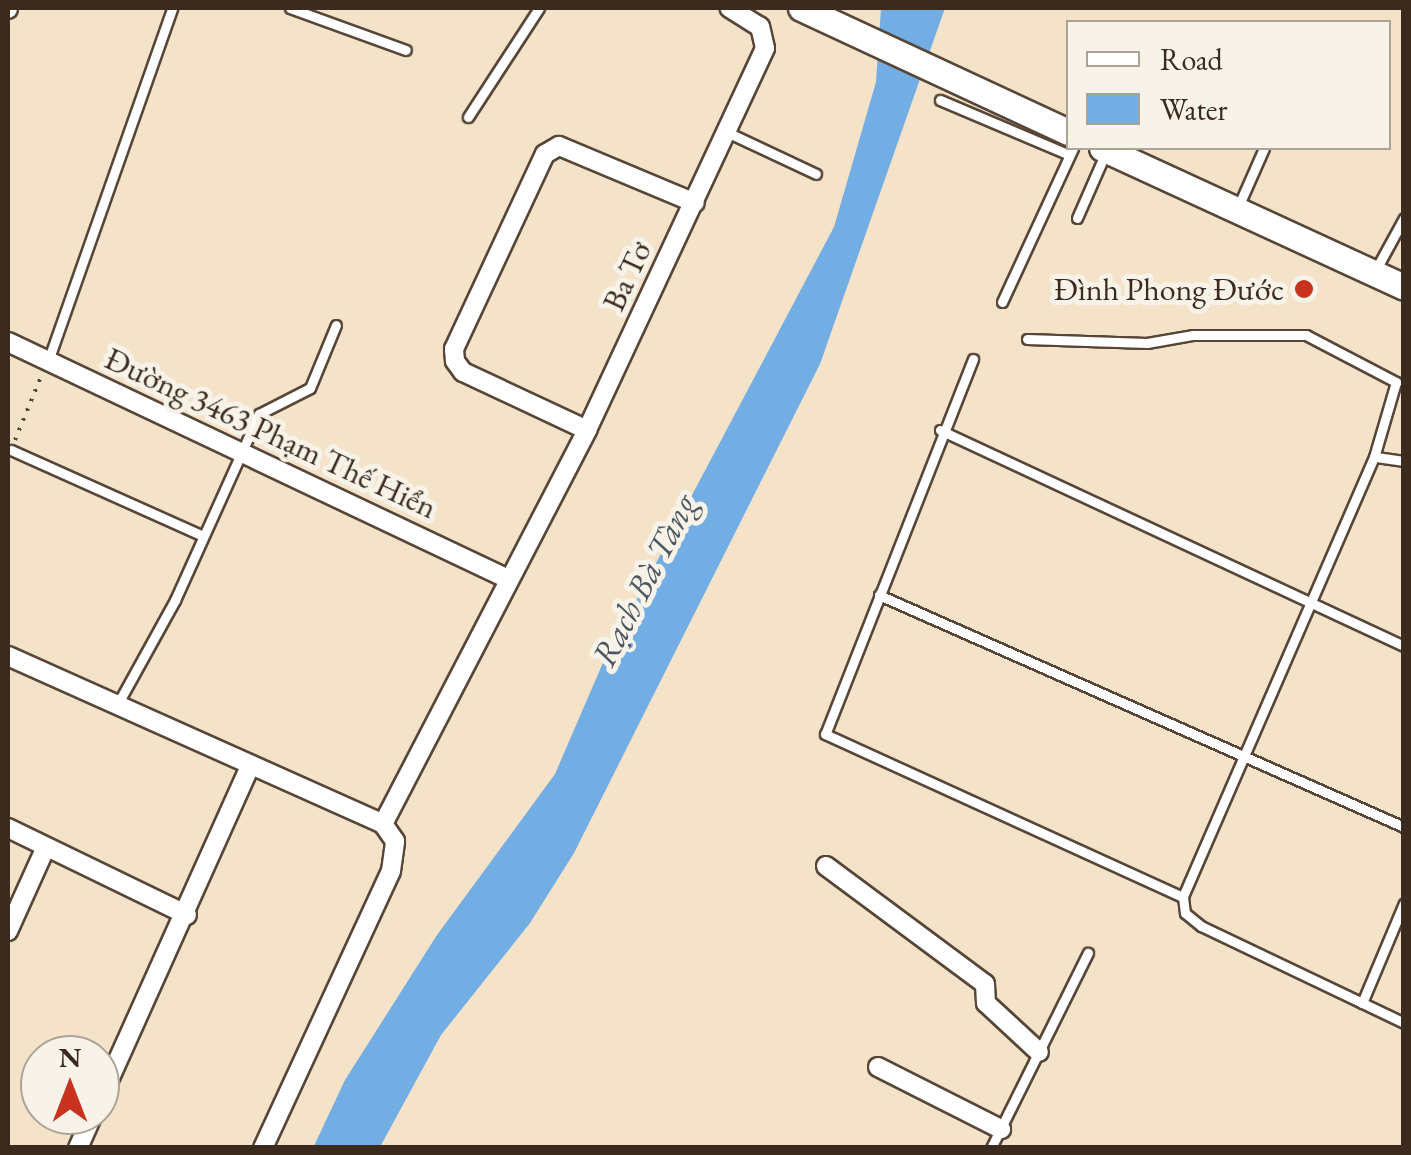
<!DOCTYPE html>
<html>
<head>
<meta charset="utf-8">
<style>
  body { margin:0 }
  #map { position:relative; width:1411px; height:1155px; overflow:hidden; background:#f4e2c9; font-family:"EB Garamond",serif }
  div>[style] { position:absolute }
  .water>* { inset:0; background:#72ade3 }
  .path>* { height:4px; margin-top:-2px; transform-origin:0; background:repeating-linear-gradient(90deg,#574638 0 2.5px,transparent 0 10.5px) }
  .roads { filter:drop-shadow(2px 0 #574638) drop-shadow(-2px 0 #574638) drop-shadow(0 2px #574638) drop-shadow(0 -2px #574638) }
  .service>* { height:9px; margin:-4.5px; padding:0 4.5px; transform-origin:4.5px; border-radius:4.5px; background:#fff }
  .minor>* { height:18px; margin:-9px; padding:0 9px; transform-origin:9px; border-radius:9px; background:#fff }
  .secondary>* { height:25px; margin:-12.5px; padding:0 12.5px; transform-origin:12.5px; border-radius:12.5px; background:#fff }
  .dots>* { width:28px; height:28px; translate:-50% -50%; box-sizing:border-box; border:5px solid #f7f3e8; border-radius:50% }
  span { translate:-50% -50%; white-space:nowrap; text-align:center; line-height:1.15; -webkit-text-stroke:10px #f7f3e8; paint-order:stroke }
  .street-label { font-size:32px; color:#3b2a1e }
  .poi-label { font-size:32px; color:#3b2a1e }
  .right { translate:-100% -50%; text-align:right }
  .water-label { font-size:35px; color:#4e5863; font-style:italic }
  .frame { position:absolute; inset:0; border:10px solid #3b2a1e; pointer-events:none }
  .legend { position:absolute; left:1066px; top:20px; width:325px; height:130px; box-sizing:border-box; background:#f7f3e8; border:2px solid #aca397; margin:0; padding:12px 18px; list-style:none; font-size:30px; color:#3b2a1e }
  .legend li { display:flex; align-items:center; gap:20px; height:50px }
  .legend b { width:50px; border:2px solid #aca397 }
  .north { position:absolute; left:20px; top:1035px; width:100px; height:100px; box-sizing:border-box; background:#f7f3e8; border:2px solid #aca397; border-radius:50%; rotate:0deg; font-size:28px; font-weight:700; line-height:40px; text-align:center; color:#3b2a1e }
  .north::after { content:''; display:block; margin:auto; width:35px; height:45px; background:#c8321e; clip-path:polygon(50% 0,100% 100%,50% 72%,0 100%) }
</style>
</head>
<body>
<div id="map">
  <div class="water">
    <div style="clip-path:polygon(881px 8px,945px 8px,820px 364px,574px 853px,530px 923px,441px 1035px,380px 1147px,313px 1148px,345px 1080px,437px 935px,555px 774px,602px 665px,834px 227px,876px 82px)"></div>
  </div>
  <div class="path">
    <div style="left:15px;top:440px;width:66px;rotate:-67.7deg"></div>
  </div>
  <div class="roads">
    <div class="service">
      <div style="left:290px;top:8px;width:123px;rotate:19.9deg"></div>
      <div style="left:940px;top:100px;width:138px;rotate:23deg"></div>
      <div style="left:468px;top:117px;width:130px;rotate:-56.9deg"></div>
      <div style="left:729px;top:133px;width:96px;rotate:25.2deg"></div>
      <div style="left:1238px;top:207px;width:64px;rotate:-66.2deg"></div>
      <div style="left:1077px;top:218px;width:72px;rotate:-66.3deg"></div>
      <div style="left:1375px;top:271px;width:60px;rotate:-61.3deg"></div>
      <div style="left:1002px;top:302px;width:170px;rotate:-65.2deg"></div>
      <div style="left:1027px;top:339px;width:120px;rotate:1.9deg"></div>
      <div style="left:1147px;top:343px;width:47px;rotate:-9.9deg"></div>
      <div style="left:1193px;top:335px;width:113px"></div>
      <div style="left:1306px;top:335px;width:102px;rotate:27.6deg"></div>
      <div style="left:1396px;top:382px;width:78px;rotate:106.3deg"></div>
      <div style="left:973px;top:359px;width:403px;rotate:111.5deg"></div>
      <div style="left:825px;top:734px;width:393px;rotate:24.5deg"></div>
      <div style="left:48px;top:361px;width:374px;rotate:-70.6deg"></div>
      <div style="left:940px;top:430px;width:512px;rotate:24.96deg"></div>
      <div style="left:11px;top:450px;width:210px;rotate:24.1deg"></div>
      <div style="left:1404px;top:461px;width:30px;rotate:-172deg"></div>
      <div style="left:1374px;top:457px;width:480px;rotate:113.5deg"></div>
      <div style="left:1183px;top:897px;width:16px;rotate:83deg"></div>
      <div style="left:1185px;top:913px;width:21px;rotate:39deg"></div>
      <div style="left:1201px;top:926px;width:225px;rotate:25.5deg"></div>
      <div style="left:879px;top:595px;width:574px;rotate:23.84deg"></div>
      <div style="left:116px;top:707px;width:122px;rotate:-61.1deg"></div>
      <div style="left:175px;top:600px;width:204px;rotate:-65.7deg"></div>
      <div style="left:259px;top:414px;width:57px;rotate:-27deg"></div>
      <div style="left:310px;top:388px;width:68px;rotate:-67.6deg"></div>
      <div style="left:1362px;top:1003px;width:108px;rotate:-67.2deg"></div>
      <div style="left:991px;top:1148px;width:218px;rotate:-63.6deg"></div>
    </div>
    <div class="minor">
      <div style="left:8px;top:9px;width:1px;rotate:-90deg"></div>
      <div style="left:8px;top:342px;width:553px;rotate:25.36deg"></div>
      <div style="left:587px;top:430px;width:137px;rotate:-154.9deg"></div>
      <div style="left:463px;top:372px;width:14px;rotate:-126deg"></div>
      <div style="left:455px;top:361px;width:12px;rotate:-95deg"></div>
      <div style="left:454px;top:349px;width:215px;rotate:-65deg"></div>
      <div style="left:545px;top:154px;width:16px;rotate:-30deg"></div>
      <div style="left:559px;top:146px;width:147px;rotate:22.7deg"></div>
      <div style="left:8px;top:656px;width:411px;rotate:24.1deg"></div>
      <div style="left:383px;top:824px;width:444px;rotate:-62.6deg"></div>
      <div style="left:587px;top:430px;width:421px;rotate:-65deg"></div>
      <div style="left:765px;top:48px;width:22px;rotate:-103deg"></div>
      <div style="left:760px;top:27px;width:36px;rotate:-148deg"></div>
      <div style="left:8px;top:828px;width:199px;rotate:25.9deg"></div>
      <div style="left:826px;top:866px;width:198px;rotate:36.6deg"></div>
      <div style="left:985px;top:984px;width:19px;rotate:87deg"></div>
      <div style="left:986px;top:1003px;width:72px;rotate:42.8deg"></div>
      <div style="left:8px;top:931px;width:92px;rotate:-65.7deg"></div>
      <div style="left:878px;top:1067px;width:138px;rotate:26.8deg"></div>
      <div style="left:100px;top:1100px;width:365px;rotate:-65.8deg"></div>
      <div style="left:78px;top:1148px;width:36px;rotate:-66deg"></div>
      <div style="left:263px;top:1148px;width:305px;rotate:-65.2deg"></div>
      <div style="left:391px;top:871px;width:30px;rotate:-82deg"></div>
      <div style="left:395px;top:841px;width:21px;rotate:-125deg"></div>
    </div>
    <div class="secondary">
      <div style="left:801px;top:8px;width:294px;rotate:24.9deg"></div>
      <div style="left:1102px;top:148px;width:332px;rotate:24.7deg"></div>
    </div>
  </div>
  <div class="dots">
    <div style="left:1304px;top:289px;background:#c8321e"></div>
  </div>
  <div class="street-label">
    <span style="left:627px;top:276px;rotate:-65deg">Ba Tơ</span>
    <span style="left:271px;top:433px;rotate:25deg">Đường 3463 Phạm Thế Hiển</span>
  </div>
  <div class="poi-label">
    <span class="right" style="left:1284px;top:289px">Đình Phong Đước</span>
  </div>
  <div class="water-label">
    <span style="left:644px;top:580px;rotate:-63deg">Rạch Bà Tàng</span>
  </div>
  <div class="frame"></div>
  <ul class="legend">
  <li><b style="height:12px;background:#fff"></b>Road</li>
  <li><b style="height:28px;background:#72ade3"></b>Water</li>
  </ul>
  <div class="north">N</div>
</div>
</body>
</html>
